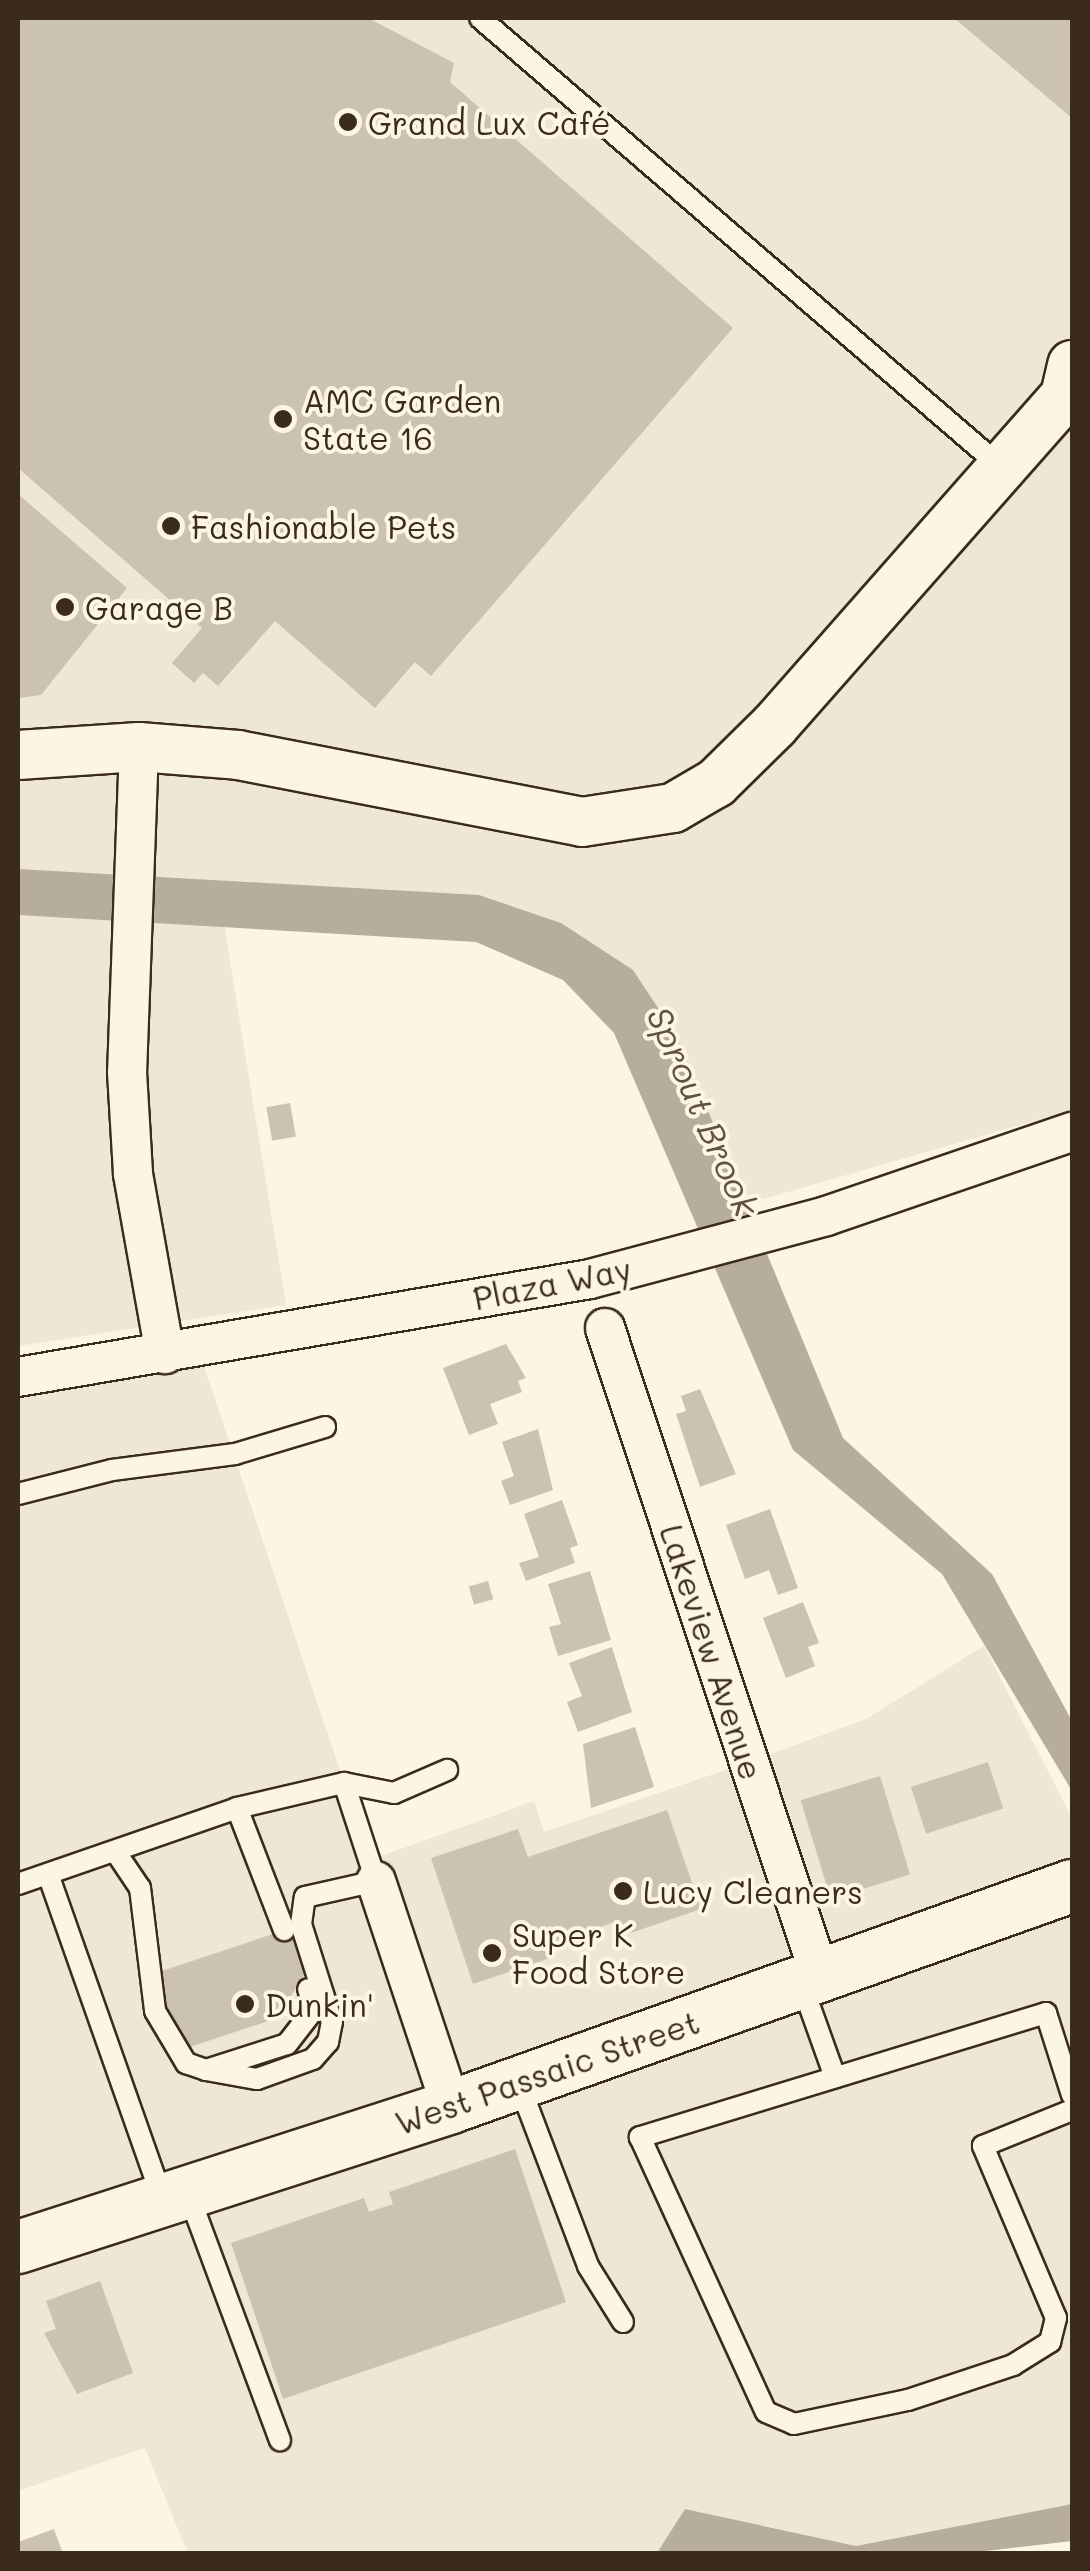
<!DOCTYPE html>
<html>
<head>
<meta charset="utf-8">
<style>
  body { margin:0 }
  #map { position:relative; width:1090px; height:2571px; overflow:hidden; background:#fcf5e5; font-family:Mali,sans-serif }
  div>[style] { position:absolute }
  .built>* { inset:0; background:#eee6d6 }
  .water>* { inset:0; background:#b7ad9e }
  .building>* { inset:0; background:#ccc2b3; transform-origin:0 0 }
  .roads { filter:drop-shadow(2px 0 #3b2a1e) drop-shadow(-2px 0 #3b2a1e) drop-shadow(0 2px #3b2a1e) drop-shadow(0 -2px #3b2a1e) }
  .service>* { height:20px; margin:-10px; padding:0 10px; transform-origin:10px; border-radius:10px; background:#fcf5e5 }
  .minor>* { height:38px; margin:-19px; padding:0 19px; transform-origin:19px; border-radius:19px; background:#fcf5e5 }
  .tertiary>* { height:48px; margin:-24px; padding:0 24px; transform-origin:24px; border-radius:24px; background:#fcf5e5 }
  .secondary>* { height:52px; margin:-26px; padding:0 26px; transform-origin:26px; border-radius:26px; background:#fcf5e5 }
  .dots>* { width:28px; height:28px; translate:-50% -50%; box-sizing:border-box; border:5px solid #fcf5e5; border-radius:50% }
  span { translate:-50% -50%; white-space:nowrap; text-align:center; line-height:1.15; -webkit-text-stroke:8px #fcf5e5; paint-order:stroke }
  .poi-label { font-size:32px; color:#3b2a1e }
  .left { translate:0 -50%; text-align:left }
  .street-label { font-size:32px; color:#3b2a1e }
  .water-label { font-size:35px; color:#605144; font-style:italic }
  .frame { position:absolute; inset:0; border:20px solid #3b2a1e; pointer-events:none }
</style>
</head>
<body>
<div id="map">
  <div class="built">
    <div style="clip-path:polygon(18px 18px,1072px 18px,1072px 1110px,746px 1204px,678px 1038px,633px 970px,217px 881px,286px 1305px,18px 1346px)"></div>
    <div style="clip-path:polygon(198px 1348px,370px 1860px,534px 1801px,544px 1832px,749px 1762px,866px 1719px,984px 1646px,1072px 1818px,1072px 2504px,856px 2546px,686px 2509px,657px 2553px,188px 2554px,145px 2448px,18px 2491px,18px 1377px)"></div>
  </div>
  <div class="water">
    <div style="clip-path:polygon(18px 869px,479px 895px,561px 923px,633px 970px,678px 1038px,843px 1438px,992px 1574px,1072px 1721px,1072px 1791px,942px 1574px,793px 1450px,614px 1033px,563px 980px,476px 942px,18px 915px)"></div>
    <div style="clip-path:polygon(1072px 2504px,1072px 2541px,959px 2554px,657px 2553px,685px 2509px,856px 2546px)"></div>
  </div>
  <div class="building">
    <div style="clip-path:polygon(18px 18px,368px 18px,454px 63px,450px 82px,733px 328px,431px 676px,415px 662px,375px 708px,275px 621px,218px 686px,203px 673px,194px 683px,172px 663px,202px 628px,18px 468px)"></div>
    <div style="clip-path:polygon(954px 18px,1072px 18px,1072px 118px)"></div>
    <div style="clip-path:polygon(18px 494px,127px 588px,41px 695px,18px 698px)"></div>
    <div style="left:290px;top:1103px;width:34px;height:24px;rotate:80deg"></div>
    <div style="clip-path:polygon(506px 1344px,526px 1378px,518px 1381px,522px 1392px,490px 1404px,498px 1424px,469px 1435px,443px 1368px)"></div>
    <div style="clip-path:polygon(700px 1389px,736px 1474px,700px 1487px,676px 1414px,686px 1411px,681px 1396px)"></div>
    <div style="clip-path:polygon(538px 1429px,553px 1490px,510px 1505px,501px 1481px,514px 1476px,502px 1442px)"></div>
    <div style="clip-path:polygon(562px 1500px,578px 1545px,570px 1548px,575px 1563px,526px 1581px,519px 1563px,539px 1557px,524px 1514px)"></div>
    <div style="clip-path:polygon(770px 1509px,798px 1588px,778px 1595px,769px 1570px,745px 1579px,726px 1525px)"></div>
    <div style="clip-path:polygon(590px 1571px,611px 1640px,558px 1656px,549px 1627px,561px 1624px,548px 1584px)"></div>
    <div style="left:488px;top:1581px;width:19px;height:20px;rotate:74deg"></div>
    <div style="clip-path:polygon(803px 1602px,819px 1643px,808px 1647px,815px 1666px,786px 1678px,763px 1618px)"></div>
    <div style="clip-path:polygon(612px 1647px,632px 1712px,578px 1732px,567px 1702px,582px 1696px,569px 1663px)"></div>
    <div style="clip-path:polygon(635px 1727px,654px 1787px,591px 1808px,583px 1744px)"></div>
    <div style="left:988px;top:1762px;width:49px;height:81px;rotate:72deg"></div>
    <div style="left:880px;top:1776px;width:103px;height:83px;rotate:73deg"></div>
    <div style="clip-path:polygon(667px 1810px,701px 1909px,619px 1937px,615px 1922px,552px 1943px,556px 1956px,473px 1984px,431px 1858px,518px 1829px,528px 1857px)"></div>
    <div style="clip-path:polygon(294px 1927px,308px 1969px,277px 2018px,181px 2050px,156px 1973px)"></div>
    <div style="clip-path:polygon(515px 2149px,566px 2302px,283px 2399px,231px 2243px,364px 2198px,369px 2212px,393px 2204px,389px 2192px)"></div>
    <div style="clip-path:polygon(100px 2281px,133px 2373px,77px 2394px,44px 2333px,56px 2329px,46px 2301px)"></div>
    <div style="clip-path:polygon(54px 2529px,63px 2554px,18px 2554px,18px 2542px)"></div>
  </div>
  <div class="roads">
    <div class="service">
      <div style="left:480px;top:18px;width:686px;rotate:40.75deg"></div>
      <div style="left:18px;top:1494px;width:97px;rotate:-14.3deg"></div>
      <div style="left:112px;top:1470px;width:124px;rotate:-7.4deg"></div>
      <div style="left:235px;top:1454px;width:94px;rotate:-16.7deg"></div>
      <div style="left:237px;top:1808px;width:131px;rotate:68.9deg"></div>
      <div style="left:115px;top:1851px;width:45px;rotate:56deg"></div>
      <div style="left:140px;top:1888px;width:124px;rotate:83deg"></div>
      <div style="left:155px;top:2011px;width:61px;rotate:59.2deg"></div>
      <div style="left:186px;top:2063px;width:21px;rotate:19deg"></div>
      <div style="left:206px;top:2070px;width:85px;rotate:-17.8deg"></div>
      <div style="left:287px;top:2044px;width:46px;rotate:-52.1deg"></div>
      <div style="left:315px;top:2008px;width:20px;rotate:-110deg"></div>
      <div style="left:48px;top:1874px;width:343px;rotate:70.6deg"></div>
      <div style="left:18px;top:1884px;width:232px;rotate:-19.1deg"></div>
      <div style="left:237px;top:1808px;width:110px;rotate:-13.2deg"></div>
      <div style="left:344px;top:1783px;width:51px;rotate:11.3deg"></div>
      <div style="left:394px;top:1793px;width:58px;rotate:-23.5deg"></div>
      <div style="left:802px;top:1985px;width:98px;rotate:70.3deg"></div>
      <div style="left:206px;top:2070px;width:52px;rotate:10deg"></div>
      <div style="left:257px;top:2079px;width:59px;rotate:-19.7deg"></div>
      <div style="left:313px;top:2059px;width:23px;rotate:-49deg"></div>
      <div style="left:328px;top:2042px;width:20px;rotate:-79deg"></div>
      <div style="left:332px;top:2022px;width:103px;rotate:-107.6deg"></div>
      <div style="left:301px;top:1924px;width:27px;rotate:-82deg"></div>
      <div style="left:305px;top:1897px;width:73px;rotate:-12.7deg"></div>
      <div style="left:376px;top:1881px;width:103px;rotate:-108.1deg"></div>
      <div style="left:519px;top:2084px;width:195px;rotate:69.2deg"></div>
      <div style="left:588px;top:2266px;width:66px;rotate:58deg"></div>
      <div style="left:1072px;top:2095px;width:86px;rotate:-107.6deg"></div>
      <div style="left:1046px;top:2013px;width:425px;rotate:163deg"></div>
      <div style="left:640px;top:2137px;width:302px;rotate:65.4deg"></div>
      <div style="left:766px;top:2412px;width:30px;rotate:23deg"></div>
      <div style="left:794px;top:2424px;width:116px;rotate:-11.9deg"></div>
      <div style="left:908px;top:2400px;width:111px;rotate:-18.4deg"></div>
      <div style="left:1013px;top:2365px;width:44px;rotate:-31.9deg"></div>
      <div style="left:1050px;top:2342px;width:25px;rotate:-76deg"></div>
      <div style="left:1056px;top:2318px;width:187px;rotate:-113deg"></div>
      <div style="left:983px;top:2146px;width:96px;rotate:-22deg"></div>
      <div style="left:188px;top:2193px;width:264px;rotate:69.6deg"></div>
    </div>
    <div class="minor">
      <div style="left:139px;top:747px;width:325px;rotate:92.1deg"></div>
      <div style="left:127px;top:1072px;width:102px;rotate:86.6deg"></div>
      <div style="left:133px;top:1174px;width:183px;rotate:79.9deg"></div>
      <div style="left:605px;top:1328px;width:683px;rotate:71.64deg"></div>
      <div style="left:18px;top:1377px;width:580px;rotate:-9.72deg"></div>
      <div style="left:590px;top:1279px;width:244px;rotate:-14.9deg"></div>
      <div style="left:826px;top:1216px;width:260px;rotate:-18.9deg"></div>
      <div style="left:376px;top:1881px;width:238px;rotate:71.6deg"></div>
    </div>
    <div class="tertiary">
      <div style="left:18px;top:755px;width:121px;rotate:-3.8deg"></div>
      <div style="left:139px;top:747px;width:99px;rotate:4.6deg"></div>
      <div style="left:238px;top:755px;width:350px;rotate:11deg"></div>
      <div style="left:582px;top:822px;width:92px;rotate:-8.7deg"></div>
      <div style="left:673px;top:808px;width:50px;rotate:-30.2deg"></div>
      <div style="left:716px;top:783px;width:81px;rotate:-44.5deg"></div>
      <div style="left:774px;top:726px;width:440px;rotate:-48.6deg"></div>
      <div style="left:1065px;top:396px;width:32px;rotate:-77deg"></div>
    </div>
    <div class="secondary">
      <div style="left:18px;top:2247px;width:455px;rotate:-17.9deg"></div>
      <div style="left:451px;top:2107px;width:659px;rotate:-19.59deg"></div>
    </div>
  </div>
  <div class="dots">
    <div style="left:348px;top:122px;background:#3b2a1e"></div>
    <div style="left:283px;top:419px;background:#3b2a1e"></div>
    <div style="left:171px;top:526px;background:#3b2a1e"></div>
    <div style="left:65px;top:607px;background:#3b2a1e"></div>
    <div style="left:623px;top:1891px;background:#3b2a1e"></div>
    <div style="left:492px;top:1953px;background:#3b2a1e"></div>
    <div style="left:245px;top:2004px;background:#3b2a1e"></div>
  </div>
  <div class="poi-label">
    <span class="left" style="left:368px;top:122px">Grand Lux Café</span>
    <span class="left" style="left:303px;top:419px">AMC Garden<br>State 16</span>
    <span class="left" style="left:191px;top:526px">Fashionable Pets</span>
    <span class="left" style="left:85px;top:607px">Garage B</span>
    <span class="left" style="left:643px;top:1891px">Lucy Cleaners</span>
    <span class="left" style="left:512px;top:1953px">Super K<br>Food Store</span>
    <span class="left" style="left:265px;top:2004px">Dunkin'</span>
  </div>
  <div class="street-label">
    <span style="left:552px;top:1283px;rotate:-11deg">Plaza Way</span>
    <span style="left:712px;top:1652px;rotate:72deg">Lakeview Avenue</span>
    <span style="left:547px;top:2072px;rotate:-19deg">West Passaic Street</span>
  </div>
  <div class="water-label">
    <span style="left:704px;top:1111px;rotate:66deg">Sprout Brook</span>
  </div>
  <div class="frame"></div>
</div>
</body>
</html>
